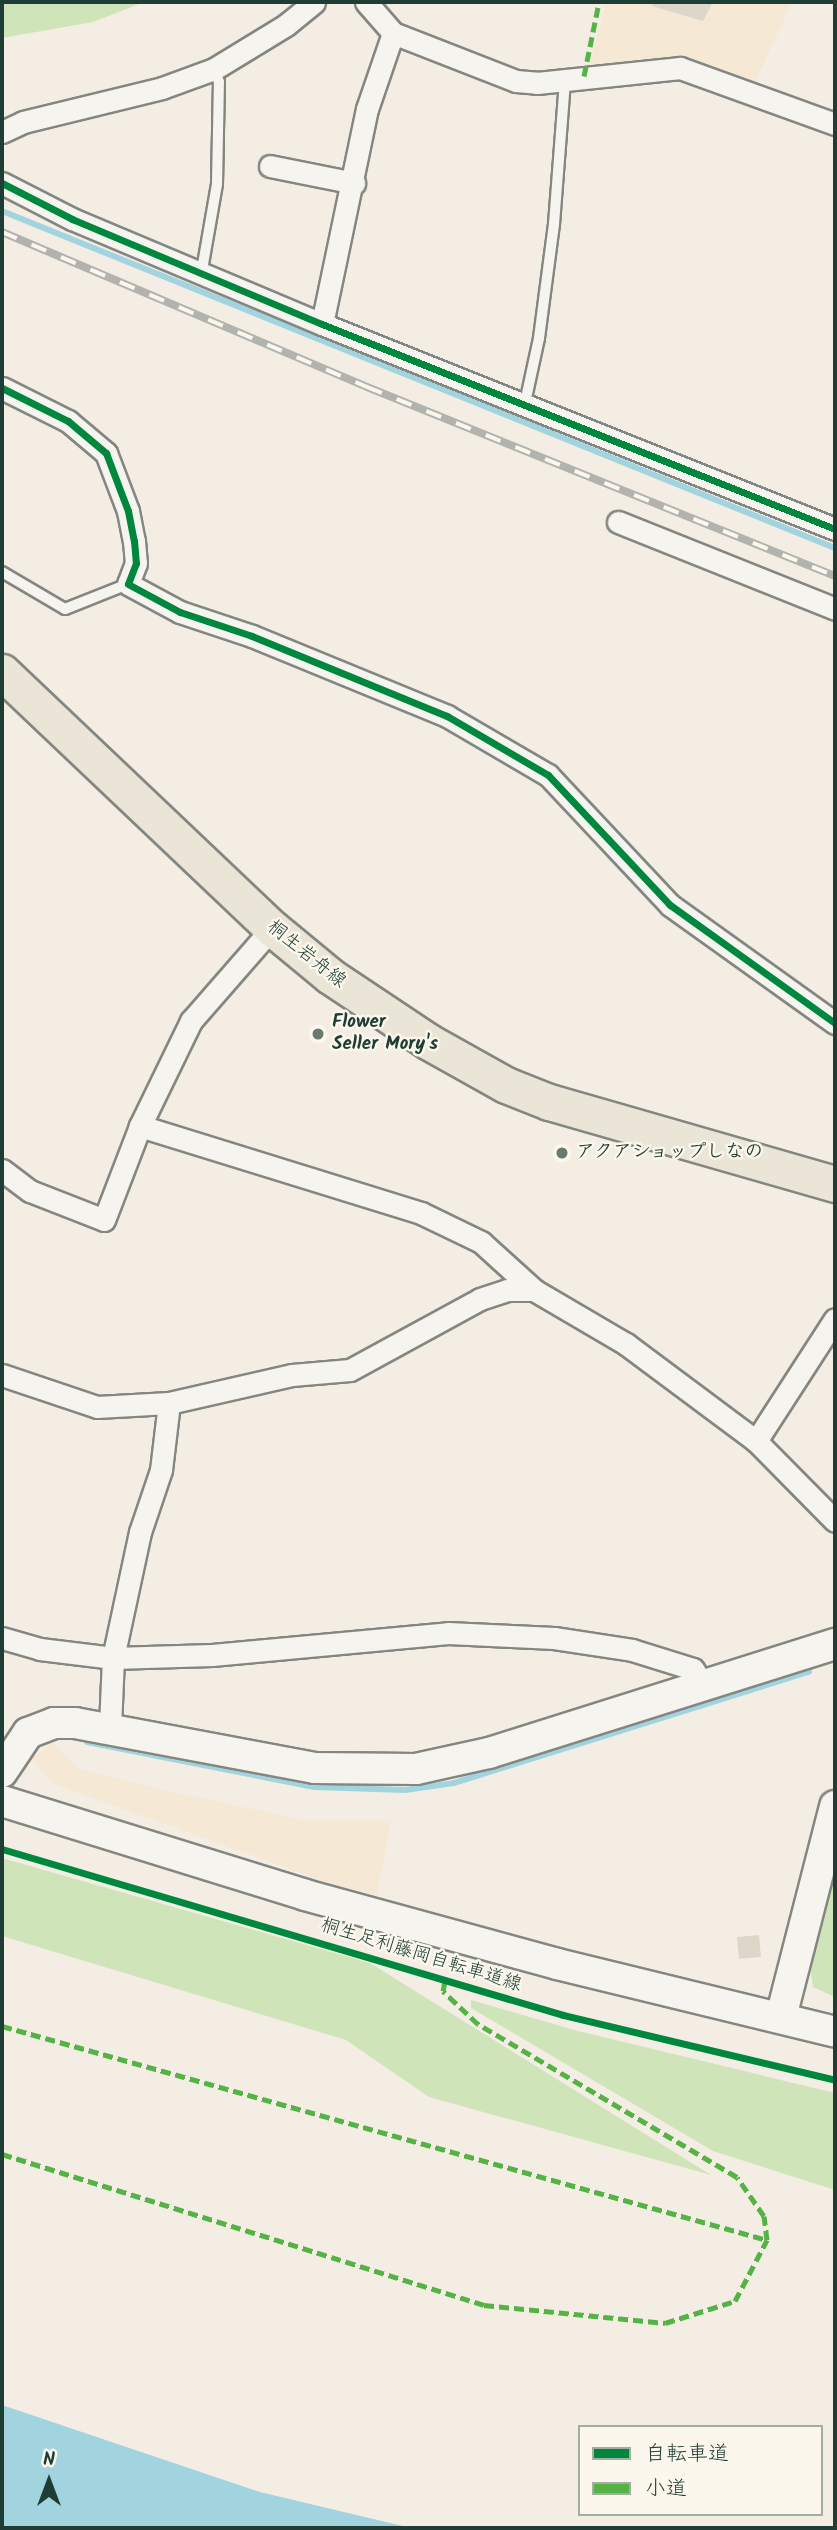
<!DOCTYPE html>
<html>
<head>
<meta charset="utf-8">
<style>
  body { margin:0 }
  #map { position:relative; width:837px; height:2530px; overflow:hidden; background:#f3ede3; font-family:Kalam,"Klee One",sans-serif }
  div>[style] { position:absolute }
  .built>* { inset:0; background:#f5e9d6 }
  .green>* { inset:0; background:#d0e4ba }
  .water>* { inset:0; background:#a2d4e0 }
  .stream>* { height:6px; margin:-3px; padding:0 3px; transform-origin:3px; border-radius:3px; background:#a2d4e0 }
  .building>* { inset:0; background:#ded6c9; transform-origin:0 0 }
  .roads { filter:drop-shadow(2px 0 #848781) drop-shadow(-2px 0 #848781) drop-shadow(0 2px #848781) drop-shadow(0 -2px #848781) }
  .lane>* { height:10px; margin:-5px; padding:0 5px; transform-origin:5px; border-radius:5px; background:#f6f4ef }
  .street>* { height:21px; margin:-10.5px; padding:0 10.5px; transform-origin:10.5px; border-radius:10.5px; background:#f6f4ef }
  .secondary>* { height:30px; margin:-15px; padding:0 15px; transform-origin:15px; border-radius:15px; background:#f6f4ef }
  .primary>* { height:35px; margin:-17.5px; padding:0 17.5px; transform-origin:17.5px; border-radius:17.5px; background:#eae5d6 }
  .rail>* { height:8px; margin-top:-4px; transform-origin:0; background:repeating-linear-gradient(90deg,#fbf7ec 0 16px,#b2b3af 0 32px); box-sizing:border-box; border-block:2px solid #b2b3af }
  .quiet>* { height:5px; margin-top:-2.5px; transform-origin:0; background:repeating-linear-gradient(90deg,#55b346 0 10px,transparent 0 15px) }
  .cycleway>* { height:7px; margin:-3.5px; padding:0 3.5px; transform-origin:3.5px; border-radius:3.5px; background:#00873e }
  .dots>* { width:19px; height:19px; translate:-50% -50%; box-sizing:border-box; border:4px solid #fbf7ec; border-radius:50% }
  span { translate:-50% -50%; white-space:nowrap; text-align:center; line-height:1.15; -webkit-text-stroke:5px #fbf7ec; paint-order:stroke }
  .street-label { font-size:19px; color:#1f3d34 }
  .poi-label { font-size:19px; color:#1f3d34; font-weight:700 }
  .left { translate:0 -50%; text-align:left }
  .frame { position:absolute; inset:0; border:4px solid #1f3d34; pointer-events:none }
  .legend { position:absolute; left:578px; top:2425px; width:245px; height:91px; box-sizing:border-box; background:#fbf7ec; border:2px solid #a3ada2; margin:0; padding:9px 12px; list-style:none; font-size:21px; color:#1f3d34 }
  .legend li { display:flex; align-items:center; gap:14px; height:35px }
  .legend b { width:35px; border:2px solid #a3ada2 }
  .north { position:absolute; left:14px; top:2446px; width:70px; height:70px; -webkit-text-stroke:5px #fbf7ec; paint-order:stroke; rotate:0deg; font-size:19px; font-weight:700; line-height:28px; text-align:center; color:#1f3d34 }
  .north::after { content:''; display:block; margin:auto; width:24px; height:32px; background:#1f3d34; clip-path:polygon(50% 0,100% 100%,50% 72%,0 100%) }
</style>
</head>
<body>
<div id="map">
  <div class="built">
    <div style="clip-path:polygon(606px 2px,792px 2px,753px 87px,698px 64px,589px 69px)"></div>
    <div style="clip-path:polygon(52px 1743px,78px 1769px,159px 1789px,304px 1820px,391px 1821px,377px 1895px,323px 1881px,51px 1783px,32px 1758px)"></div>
  </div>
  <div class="green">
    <div style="clip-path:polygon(2px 2px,144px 2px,93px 22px,2px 38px)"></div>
    <div style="clip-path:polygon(835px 1851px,835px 1997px,813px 1987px,808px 1955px)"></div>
    <div style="clip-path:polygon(2px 1858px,370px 1963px,711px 2175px,429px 2097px,346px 2040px,2px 1936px)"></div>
    <div style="clip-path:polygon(471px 2000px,578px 2031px,835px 2093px,835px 2190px,713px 2151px,471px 2008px)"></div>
  </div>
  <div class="water">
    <div style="clip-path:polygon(2px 2405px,260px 2492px,411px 2528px,2px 2528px)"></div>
  </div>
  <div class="stream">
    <div style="left:2px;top:211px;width:899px;rotate:22.03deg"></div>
    <div style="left:87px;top:1742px;width:232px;rotate:11.2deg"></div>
    <div style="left:315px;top:1787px;width:90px;rotate:1.9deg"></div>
    <div style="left:405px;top:1790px;width:49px;rotate:-8.1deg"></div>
    <div style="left:454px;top:1783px;width:372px;rotate:-17.4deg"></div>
  </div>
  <div class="building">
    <div style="clip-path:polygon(653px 2px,713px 2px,703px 21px,652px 6px)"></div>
    <div style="left:759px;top:1935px;width:22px;height:22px;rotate:85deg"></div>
  </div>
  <div class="roads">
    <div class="lane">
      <div style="left:202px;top:270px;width:87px;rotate:-80.1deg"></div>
      <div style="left:217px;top:184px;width:102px;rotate:-88.9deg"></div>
      <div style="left:219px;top:82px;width:14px;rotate:-111deg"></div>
      <div style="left:525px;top:403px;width:66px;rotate:-77.8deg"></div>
      <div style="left:539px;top:338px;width:115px;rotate:-82.5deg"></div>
      <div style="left:554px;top:224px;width:144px;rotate:-85.6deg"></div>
      <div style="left:2px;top:572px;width:73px;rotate:30.4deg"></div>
      <div style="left:65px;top:609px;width:68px;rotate:-21.6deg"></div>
    </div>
    <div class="street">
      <div style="left:366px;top:2px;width:41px;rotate:48.9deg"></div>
      <div style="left:393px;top:33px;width:132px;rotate:21.3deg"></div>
      <div style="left:516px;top:81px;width:21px;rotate:5deg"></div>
      <div style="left:537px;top:83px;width:144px;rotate:-6deg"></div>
      <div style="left:680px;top:68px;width:165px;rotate:19.9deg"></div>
      <div style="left:2px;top:132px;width:23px;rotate:-25deg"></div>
      <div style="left:23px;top:122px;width:143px;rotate:-13.7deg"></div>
      <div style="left:162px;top:88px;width:55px;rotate:-20.1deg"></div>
      <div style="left:214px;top:69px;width:84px;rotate:-31.4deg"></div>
      <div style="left:286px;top:25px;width:36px;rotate:-39deg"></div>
      <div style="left:270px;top:166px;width:86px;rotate:11.4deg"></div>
      <div style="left:2px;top:183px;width:79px;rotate:27.2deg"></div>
      <div style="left:72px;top:219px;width:271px;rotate:22.8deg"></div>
      <div style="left:322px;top:324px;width:552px;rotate:21.78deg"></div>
      <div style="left:322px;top:324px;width:220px;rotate:-78.2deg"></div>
      <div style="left:367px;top:109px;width:80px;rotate:-71.1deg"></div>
      <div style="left:2px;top:388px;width:74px;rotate:26.6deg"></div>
      <div style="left:68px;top:421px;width:50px;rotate:40.1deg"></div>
      <div style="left:106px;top:453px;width:62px;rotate:69.2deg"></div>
      <div style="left:128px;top:511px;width:31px;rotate:79deg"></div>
      <div style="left:134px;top:541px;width:22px;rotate:85deg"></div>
      <div style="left:136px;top:563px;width:22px;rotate:111deg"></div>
      <div style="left:128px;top:584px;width:59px;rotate:28.3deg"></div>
      <div style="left:180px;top:612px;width:76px;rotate:18.4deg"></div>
      <div style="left:252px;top:636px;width:211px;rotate:22.3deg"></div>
      <div style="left:447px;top:716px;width:117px;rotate:30.3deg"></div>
      <div style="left:548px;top:775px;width:178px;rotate:46.8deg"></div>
      <div style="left:670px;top:905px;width:203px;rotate:35.6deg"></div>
      <div style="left:618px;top:522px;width:234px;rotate:21.8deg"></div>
      <div style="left:140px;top:1126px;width:294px;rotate:17.2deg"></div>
      <div style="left:421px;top:1213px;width:67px;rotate:25.8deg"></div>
      <div style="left:481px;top:1242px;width:72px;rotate:42.2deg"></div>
      <div style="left:534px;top:1290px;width:107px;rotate:30.4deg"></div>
      <div style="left:626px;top:1344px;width:162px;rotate:36.7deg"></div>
      <div style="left:756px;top:1441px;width:112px;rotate:45.4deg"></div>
      <div style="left:2px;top:1170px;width:35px;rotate:37deg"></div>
      <div style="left:30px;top:1191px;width:79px;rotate:21.4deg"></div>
      <div style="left:104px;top:1220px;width:101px;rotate:-69deg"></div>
      <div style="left:140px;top:1126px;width:117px;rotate:-64.1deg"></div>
      <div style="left:191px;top:1021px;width:123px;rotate:-48.9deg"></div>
      <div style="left:2px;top:1375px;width:100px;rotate:18.6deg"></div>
      <div style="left:97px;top:1407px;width:72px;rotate:-3.2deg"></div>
      <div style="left:169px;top:1403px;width:126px;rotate:-12.8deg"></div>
      <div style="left:292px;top:1375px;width:58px;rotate:-4.9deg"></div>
      <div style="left:350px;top:1370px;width:148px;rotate:-28.6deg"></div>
      <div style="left:480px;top:1299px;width:28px;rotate:-18deg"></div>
      <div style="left:507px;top:1290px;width:27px"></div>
      <div style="left:169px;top:1403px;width:67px;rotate:96.8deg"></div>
      <div style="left:161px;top:1470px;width:65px;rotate:108.7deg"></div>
      <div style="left:140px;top:1532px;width:129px;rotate:102.1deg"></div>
      <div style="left:113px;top:1658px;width:99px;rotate:-1.7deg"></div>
      <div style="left:212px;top:1655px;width:237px;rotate:-5.3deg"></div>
      <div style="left:448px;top:1633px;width:106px;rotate:2.7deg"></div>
      <div style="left:554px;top:1638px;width:79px;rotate:8.7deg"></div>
      <div style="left:632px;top:1650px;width:64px;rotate:17.3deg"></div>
      <div style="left:693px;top:1669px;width:17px;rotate:57deg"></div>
      <div style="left:756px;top:1441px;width:145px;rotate:-57.1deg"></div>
      <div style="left:2px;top:1638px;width:40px;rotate:16deg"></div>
      <div style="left:40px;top:1649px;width:74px;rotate:7deg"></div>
      <div style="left:113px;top:1658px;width:68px;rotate:92.5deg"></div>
    </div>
    <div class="secondary">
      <div style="left:2px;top:1772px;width:47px;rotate:-56.3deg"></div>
      <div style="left:28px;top:1733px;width:28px;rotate:-21deg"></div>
      <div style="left:54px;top:1723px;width:21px"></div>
      <div style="left:75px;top:1723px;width:244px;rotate:10.6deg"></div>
      <div style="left:315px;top:1768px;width:101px;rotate:0.6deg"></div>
      <div style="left:416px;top:1769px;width:75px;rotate:-12.4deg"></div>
      <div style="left:489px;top:1753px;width:363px;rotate:-17.5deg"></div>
      <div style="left:2px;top:1801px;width:317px;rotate:17.2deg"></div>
      <div style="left:305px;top:1895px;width:261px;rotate:15.3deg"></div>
      <div style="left:557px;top:1964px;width:286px;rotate:13.7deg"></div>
      <div style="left:781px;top:2017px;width:218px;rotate:-75.6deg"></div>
    </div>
    <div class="primary">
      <div style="left:2px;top:672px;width:372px;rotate:43.5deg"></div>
      <div style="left:272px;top:928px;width:75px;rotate:39.6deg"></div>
      <div style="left:330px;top:976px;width:119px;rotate:33.7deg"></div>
      <div style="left:429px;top:1042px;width:88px;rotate:29.2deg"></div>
      <div style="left:506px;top:1085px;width:46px;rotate:21.6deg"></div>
      <div style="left:549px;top:1102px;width:298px;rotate:16deg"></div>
    </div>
  </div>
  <div class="rail">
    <div style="left:2px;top:232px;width:397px;rotate:23deg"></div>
    <div style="left:367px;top:387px;width:505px;rotate:21.99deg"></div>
  </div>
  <div class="quiet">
    <div style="left:584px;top:76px;width:76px;rotate:-78.5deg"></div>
    <div style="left:2px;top:2026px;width:794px;rotate:15.63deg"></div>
    <div style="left:2px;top:2154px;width:505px;rotate:17.39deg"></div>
    <div style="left:484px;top:2305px;width:182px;rotate:5.7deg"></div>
    <div style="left:665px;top:2323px;width:73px;rotate:-17.4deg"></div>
    <div style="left:735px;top:2301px;width:69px;rotate:-62.3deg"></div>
    <div style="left:767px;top:2240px;width:24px;rotate:-97deg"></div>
    <div style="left:764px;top:2216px;width:47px;rotate:-124.7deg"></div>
    <div style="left:737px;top:2177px;width:301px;rotate:-149.4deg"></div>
    <div style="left:478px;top:2024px;width:48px;rotate:-136.7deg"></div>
    <div style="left:443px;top:1991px;width:10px;rotate:-79deg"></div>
  </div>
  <div class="cycleway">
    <div style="left:2px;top:183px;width:79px;rotate:27.2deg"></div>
    <div style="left:72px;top:219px;width:271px;rotate:22.8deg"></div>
    <div style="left:322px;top:324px;width:552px;rotate:21.78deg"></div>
    <div style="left:2px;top:388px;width:74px;rotate:26.6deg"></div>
    <div style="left:68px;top:421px;width:50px;rotate:40.1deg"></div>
    <div style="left:106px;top:453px;width:62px;rotate:69.2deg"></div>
    <div style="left:128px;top:511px;width:31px;rotate:79deg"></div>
    <div style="left:134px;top:541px;width:22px;rotate:85deg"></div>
    <div style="left:136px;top:563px;width:22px;rotate:111deg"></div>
    <div style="left:128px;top:584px;width:59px;rotate:28.3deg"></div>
    <div style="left:180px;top:612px;width:76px;rotate:18.4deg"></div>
    <div style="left:252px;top:636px;width:211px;rotate:22.3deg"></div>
    <div style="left:447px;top:716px;width:117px;rotate:30.3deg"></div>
    <div style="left:548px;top:775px;width:178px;rotate:46.8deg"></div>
    <div style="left:670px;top:905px;width:203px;rotate:35.6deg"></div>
    <div style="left:2px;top:1849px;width:585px;rotate:16.48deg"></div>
    <div style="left:563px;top:2015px;width:280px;rotate:13.4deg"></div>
  </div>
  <div class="dots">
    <div style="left:318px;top:1034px;background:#697b71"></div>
    <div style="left:562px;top:1153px;background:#697b71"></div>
  </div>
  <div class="street-label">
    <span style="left:306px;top:955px;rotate:39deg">桐生岩舟線</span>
    <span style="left:421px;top:1956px;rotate:17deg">桐生足利藤岡自転車道線</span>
  </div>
  <div class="poi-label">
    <span class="left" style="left:332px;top:1034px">Flower<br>Seller Mory's</span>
    <span class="left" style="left:576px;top:1153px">アクアショップしなの</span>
  </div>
  <div class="frame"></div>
  <ul class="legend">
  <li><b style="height:9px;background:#00873e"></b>自転車道</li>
  <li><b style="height:9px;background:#55b346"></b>小道</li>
  </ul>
  <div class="north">N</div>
</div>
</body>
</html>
